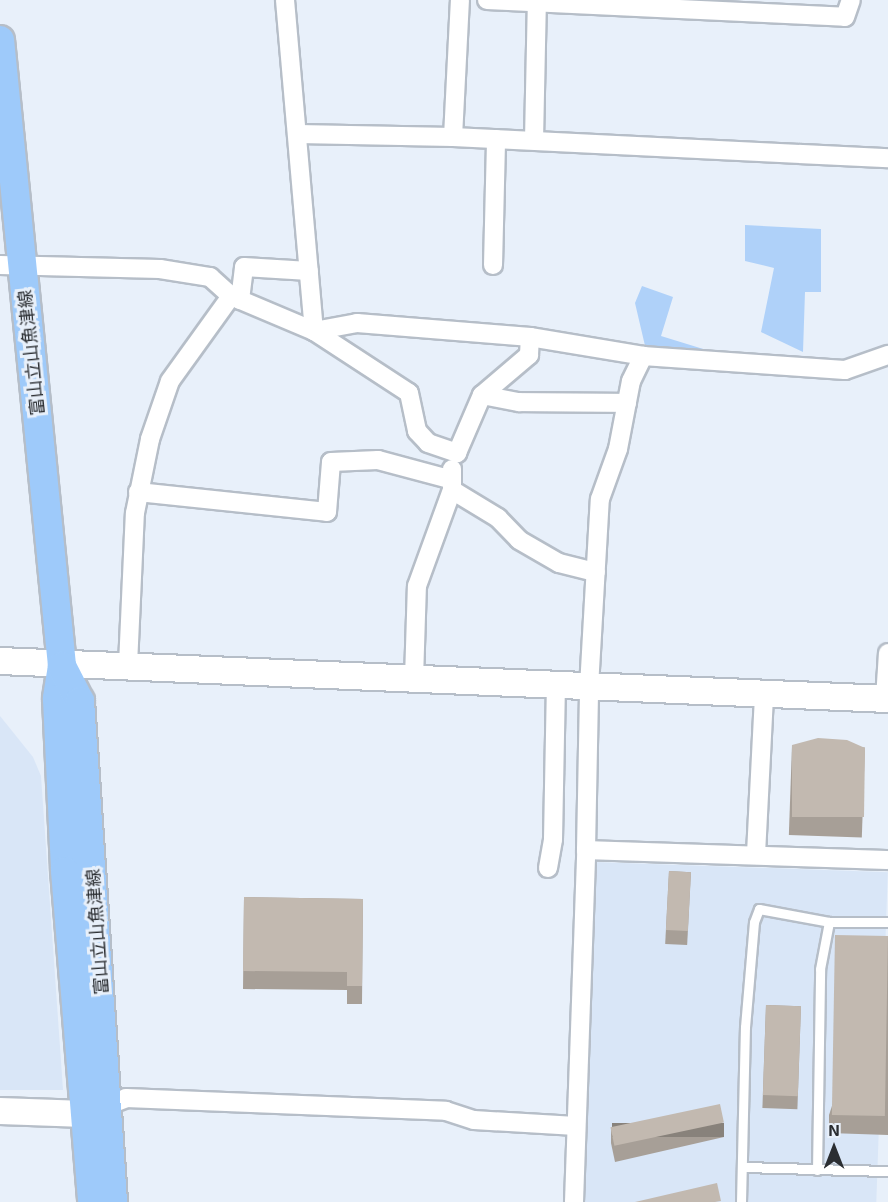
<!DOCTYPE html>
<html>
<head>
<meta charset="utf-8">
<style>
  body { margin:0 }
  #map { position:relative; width:888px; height:1202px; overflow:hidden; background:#e8f0fa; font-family:"Exo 2","Noto Sans JP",sans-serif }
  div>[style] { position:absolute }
  .built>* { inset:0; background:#d9e6f7; transform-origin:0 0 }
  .green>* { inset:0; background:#afd1f9 }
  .roads { filter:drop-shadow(2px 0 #b6bec8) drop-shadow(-2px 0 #b6bec8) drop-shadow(0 2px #b6bec8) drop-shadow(0 -2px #b6bec8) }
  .lane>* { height:9px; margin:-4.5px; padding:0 4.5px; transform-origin:4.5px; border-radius:4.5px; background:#fff }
  .street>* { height:18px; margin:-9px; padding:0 9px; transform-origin:9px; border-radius:9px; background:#fff }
  .secondary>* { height:26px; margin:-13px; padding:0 13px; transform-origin:13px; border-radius:13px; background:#fff }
  .primary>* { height:28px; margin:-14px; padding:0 14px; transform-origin:14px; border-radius:14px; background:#9ecafa }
  .wall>* { inset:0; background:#a79f97; transform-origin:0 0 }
  .shaded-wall>* { inset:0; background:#88827b; transform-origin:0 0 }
  .building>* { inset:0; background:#c2b9b0; transform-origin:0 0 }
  span { translate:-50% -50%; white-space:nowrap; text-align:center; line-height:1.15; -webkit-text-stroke:6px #e8f0fa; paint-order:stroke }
  .street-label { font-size:18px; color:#2b2e32 }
  .north { position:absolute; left:804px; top:1118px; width:60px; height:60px; -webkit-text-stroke:4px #e8f0fa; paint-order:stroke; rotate:0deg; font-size:16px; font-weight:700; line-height:24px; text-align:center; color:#2b2e32 }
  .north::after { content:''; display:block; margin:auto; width:21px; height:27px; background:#2b2e32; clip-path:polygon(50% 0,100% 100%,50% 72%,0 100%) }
</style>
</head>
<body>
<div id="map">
  <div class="built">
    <div style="clip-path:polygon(0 716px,33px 757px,41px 776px,63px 1090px,0 1090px)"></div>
    <div style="left:594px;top:862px;width:294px;height:340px;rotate:2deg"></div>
  </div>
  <div class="green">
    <div style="clip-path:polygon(745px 225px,821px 229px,821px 292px,805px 292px,803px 352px,761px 332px,774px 268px,745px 261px)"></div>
    <div style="clip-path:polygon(642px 286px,673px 297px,661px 336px,713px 352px,646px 350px,635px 303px)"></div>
  </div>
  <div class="roads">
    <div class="lane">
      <div style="left:743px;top:1167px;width:145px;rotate:1.6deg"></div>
      <div style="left:817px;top:1170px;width:201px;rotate:-89.1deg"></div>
      <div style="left:820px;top:969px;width:48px;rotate:-79.2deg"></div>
      <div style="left:741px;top:1202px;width:175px;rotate:-88.7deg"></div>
      <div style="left:745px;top:1027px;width:105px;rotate:-85.1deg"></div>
      <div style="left:754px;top:922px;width:14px;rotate:-69deg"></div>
      <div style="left:759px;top:909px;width:71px;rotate:10.5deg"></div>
      <div style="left:829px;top:922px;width:59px"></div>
    </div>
    <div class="street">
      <div style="left:285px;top:0;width:332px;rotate:85deg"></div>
      <div style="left:487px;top:0;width:358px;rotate:2.7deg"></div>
      <div style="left:845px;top:17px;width:18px;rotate:-71deg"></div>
      <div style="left:298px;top:134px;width:155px;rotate:1.1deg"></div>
      <div style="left:453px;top:137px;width:436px;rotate:2.8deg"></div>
      <div style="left:453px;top:137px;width:137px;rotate:-87.1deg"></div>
      <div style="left:534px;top:140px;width:138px;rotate:-88.8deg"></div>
      <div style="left:0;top:265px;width:160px;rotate:1.4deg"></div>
      <div style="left:160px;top:269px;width:51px;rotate:9.1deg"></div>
      <div style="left:210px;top:277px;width:28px;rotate:42deg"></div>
      <div style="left:231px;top:296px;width:90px;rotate:22.9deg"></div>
      <div style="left:314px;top:331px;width:113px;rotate:33.1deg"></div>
      <div style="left:409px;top:393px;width:39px;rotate:78deg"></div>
      <div style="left:417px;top:431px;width:16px;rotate:47deg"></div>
      <div style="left:428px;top:443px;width:31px;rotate:19deg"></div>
      <div style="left:457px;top:453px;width:63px;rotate:-66.7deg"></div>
      <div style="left:482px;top:395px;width:62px;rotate:-40.4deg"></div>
      <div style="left:529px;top:355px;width:18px;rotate:-87deg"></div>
      <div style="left:493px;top:265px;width:126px;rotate:-88.6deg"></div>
      <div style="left:240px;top:300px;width:33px;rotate:-83deg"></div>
      <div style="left:244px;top:267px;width:65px;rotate:3.5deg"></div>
      <div style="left:314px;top:331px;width:44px;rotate:-10.5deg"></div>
      <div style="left:357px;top:323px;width:174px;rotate:4.6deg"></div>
      <div style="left:530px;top:337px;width:115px;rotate:9.5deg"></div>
      <div style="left:643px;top:356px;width:202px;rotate:4deg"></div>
      <div style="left:845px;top:370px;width:46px;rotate:-19.2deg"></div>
      <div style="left:482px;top:395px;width:38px;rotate:11deg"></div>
      <div style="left:519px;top:402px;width:108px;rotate:0.5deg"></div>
      <div style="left:452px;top:490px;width:54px;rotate:31.3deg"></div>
      <div style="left:498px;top:518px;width:30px;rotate:46deg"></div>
      <div style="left:519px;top:540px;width:46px;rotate:29.9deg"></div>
      <div style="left:559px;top:563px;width:38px;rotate:14deg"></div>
      <div style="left:138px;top:492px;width:190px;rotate:6deg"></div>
      <div style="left:327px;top:512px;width:50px;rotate:-85.4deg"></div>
      <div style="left:331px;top:462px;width:47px;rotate:-2.4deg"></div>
      <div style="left:378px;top:460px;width:73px;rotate:15deg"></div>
      <div style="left:128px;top:665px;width:152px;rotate:-87.4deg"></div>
      <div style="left:135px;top:513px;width:76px;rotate:-78.5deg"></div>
      <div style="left:150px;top:439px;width:61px;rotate:-71deg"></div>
      <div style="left:170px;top:381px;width:105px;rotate:-54.3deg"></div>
      <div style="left:414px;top:679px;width:93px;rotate:-88.2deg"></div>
      <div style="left:417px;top:586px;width:102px;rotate:-70deg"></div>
      <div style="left:452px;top:490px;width:21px;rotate:-90deg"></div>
      <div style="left:885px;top:699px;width:46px;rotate:-86.3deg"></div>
      <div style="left:586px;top:850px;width:163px;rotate:-88.9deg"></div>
      <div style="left:589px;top:687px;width:188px;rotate:-86.7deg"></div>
      <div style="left:600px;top:499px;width:53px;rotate:-70.2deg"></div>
      <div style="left:618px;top:449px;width:69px;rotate:-79.2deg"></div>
      <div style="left:631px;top:381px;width:28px;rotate:-64deg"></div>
      <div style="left:756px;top:854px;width:160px;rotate:-87.1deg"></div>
      <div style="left:548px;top:868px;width:29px;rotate:-80deg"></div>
      <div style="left:553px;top:839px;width:153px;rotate:-88.9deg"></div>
      <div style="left:98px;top:1109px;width:30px;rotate:-21deg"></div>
      <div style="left:126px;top:1098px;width:320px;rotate:2.3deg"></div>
      <div style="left:446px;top:1111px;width:29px;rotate:18deg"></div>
      <div style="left:474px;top:1120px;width:102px;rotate:3.4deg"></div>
      <div style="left:574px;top:1202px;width:352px;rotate:-88deg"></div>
      <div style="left:586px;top:850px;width:302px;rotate:1.9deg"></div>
    </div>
    <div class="secondary">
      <div style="left:0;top:661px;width:889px;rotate:2.45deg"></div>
      <div style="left:0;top:1111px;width:85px;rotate:2deg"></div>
    </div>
    <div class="primary">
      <div style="left:0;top:40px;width:629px;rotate:84.34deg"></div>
      <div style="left:62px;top:666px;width:33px;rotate:99deg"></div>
      <div style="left:57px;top:699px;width:172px;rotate:87.3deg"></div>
      <div style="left:65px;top:871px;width:332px;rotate:85.3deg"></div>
      <div style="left:62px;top:666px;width:39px;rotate:63deg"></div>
      <div style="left:80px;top:701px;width:502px;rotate:86.23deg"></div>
    </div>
  </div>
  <div class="wall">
    <div style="left:792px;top:745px;width:73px;height:90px;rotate:2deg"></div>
    <div style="left:669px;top:871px;width:22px;height:73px;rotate:3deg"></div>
    <div style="clip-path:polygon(244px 897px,363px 899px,362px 1004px,347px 1004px,347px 990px,243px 989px)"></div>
    <div style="clip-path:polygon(888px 936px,888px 1135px,829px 1133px,829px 1115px)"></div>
    <div style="left:766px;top:1005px;width:35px;height:103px;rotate:2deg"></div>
    <div style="clip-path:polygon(611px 1129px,724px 1137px,615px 1162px,611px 1143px)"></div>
  </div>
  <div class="shaded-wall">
    <div style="left:724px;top:1123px;width:14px;height:112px;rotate:90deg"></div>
  </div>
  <div class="building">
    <div style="clip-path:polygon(818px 738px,847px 740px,865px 748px,864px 817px,792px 817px,792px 745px)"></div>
    <div style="left:669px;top:871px;width:22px;height:59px;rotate:3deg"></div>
    <div style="clip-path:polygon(244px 897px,363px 899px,362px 986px,347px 986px,347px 972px,243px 971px)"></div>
    <div style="left:835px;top:935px;width:53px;height:180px;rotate:1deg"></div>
    <div style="left:766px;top:1005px;width:35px;height:90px;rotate:2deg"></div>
    <div style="left:720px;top:1104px;width:19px;height:112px;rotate:78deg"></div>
    <div style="clip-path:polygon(717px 1183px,721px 1201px,715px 1202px,635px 1202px)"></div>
  </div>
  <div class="street-label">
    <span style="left:31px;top:353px;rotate:-96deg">富山立山魚津線</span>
    <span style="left:97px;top:932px;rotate:-94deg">富山立山魚津線</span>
  </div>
  <div class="north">N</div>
</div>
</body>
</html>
